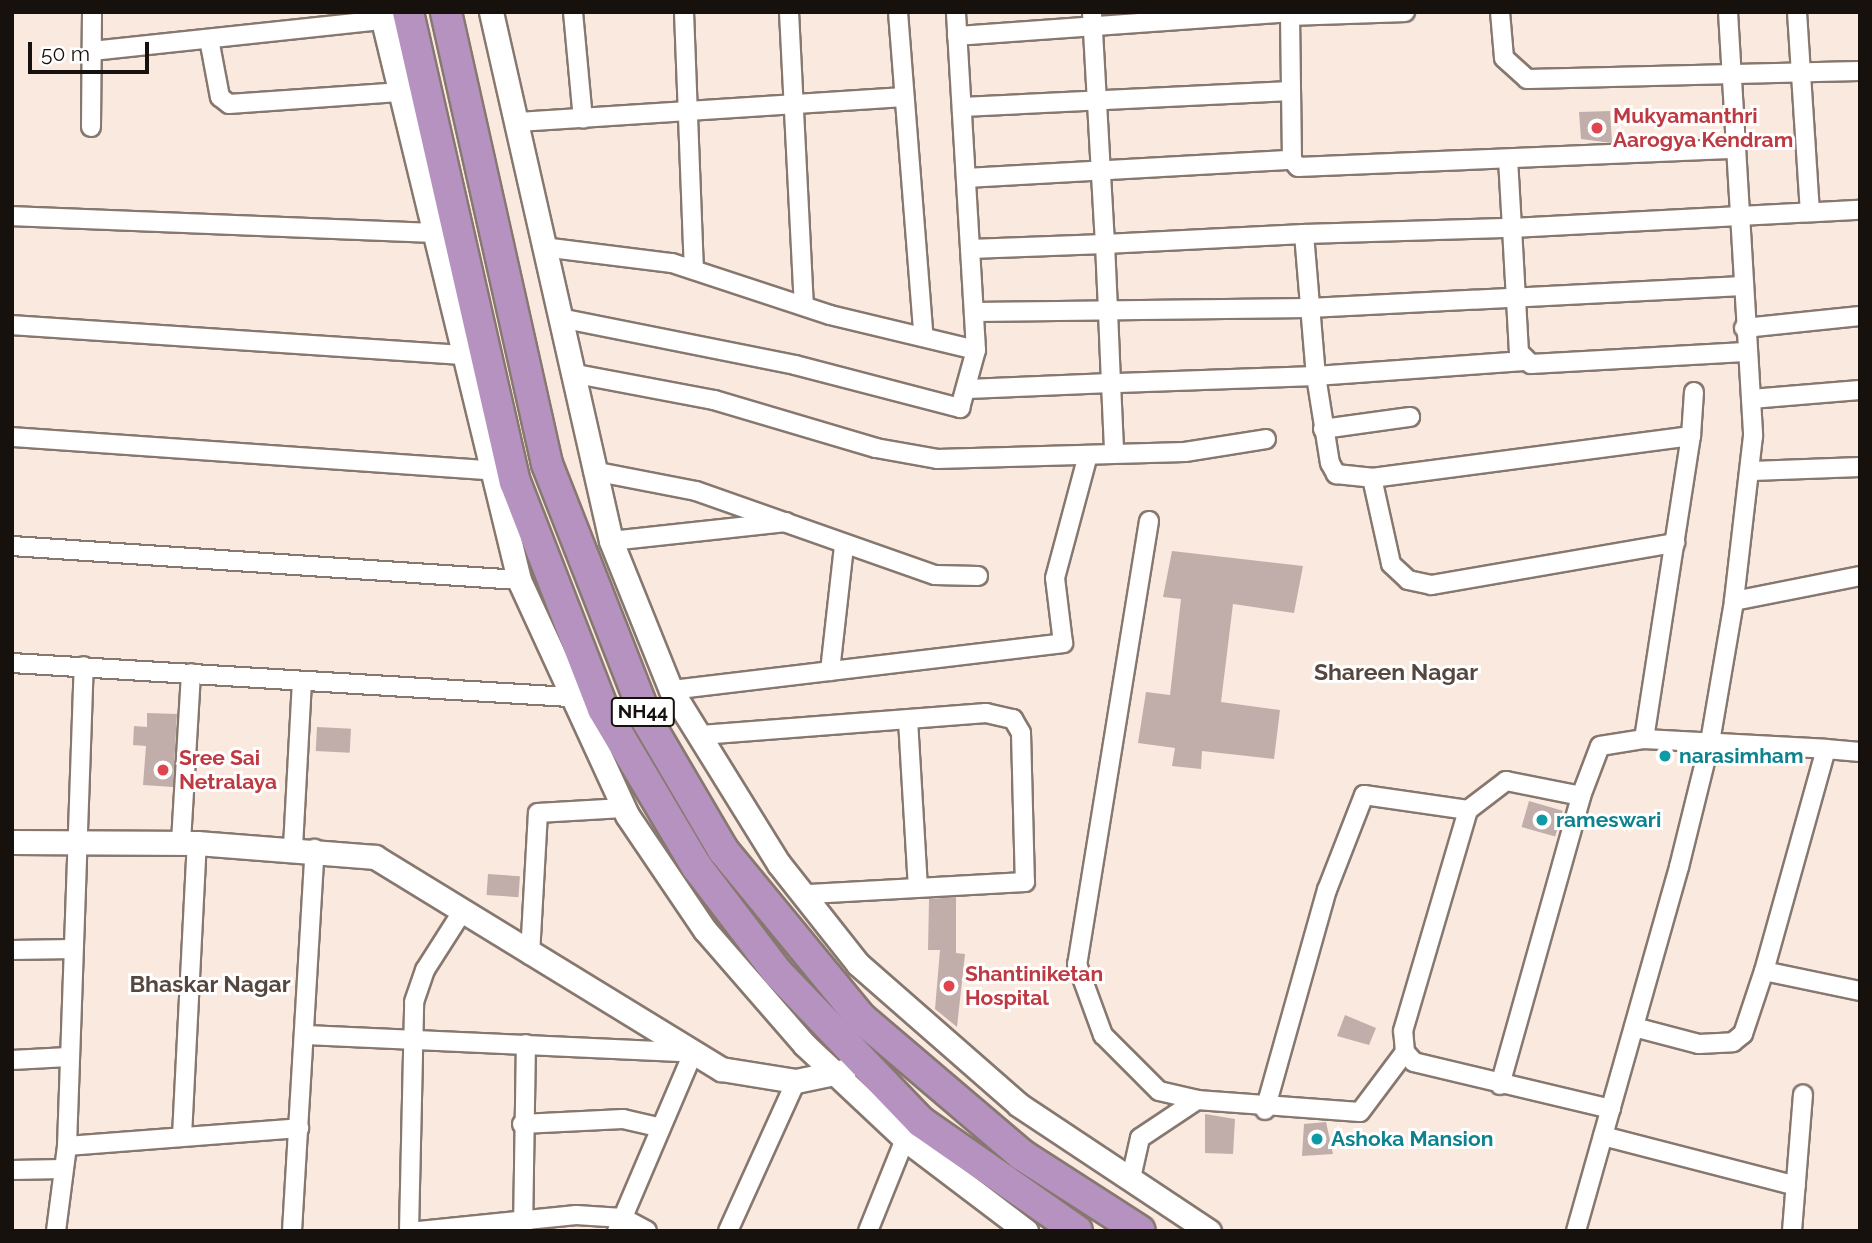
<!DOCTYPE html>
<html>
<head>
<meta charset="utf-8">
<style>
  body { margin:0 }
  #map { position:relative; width:1872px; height:1243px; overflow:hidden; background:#fae9df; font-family:Raleway,sans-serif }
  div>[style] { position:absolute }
  .building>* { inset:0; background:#c1aeaa; transform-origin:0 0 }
  .roads { filter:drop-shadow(2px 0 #87786f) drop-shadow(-2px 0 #87786f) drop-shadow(0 2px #87786f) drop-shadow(0 -2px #87786f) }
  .minor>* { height:18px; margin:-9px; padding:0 9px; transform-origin:9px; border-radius:9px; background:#fff }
  .tertiary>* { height:23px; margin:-11.5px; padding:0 11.5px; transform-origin:11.5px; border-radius:11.5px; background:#fff }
  .trunk>* { height:30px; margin:-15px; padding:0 15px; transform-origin:15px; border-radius:15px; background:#b692c0 }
  .dots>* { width:19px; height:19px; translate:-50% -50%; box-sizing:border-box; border:4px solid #fff; border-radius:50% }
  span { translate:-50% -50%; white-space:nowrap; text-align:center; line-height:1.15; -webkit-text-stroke:6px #fff; paint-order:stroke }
  .shield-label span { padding:2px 5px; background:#fff; border:2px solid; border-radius:5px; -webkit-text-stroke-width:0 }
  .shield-label { font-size:19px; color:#17110e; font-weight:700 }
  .health-label { font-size:21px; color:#be3a42; font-weight:700 }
  .left { translate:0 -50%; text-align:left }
  .culture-label { font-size:21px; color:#0d838f; font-weight:700 }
  .neighbourhood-label { font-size:23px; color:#55473f; font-weight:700 }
  .frame { position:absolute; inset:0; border:14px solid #17110e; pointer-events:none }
  .scale { position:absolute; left:28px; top:42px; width:121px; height:32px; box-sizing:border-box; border:4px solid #17110e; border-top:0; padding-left:9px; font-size:21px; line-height:24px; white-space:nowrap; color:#17110e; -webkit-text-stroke:5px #fff; paint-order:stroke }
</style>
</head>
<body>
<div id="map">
  <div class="building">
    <div style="clip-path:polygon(1610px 111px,1612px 143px,1581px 139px,1579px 112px)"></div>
    <div style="clip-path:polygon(1172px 551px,1303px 566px,1294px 613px,1233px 604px,1221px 702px,1280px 710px,1274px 759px,1202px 751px,1201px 769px,1172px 766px,1175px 748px,1138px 743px,1146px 692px,1170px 695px,1181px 599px,1163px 597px)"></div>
    <div style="clip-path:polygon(147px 713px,177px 714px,173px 787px,143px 785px,146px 746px,133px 745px,134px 726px,147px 727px)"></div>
    <div style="left:317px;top:727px;width:34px;height:24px;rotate:3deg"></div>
    <div style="left:1529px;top:801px;width:35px;height:27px;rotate:16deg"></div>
    <div style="left:488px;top:874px;width:32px;height:21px;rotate:4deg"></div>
    <div style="clip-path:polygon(956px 897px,956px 953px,965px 954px,957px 1027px,935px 1009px,940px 950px,928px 950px,929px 899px)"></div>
    <div style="clip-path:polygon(1345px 1015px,1376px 1028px,1369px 1045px,1337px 1036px)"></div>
    <div style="clip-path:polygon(1205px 1114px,1235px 1119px,1233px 1154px,1205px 1153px)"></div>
    <div style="clip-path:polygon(1326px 1122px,1333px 1154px,1302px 1156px,1304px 1124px)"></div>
  </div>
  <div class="roads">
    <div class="minor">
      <div style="left:573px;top:12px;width:107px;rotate:84.7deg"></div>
      <div style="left:684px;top:12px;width:258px;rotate:87.8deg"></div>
      <div style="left:789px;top:12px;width:294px;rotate:87.1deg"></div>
      <div style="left:898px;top:12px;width:322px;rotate:85.5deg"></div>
      <div style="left:1405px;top:12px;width:115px;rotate:178deg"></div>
      <div style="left:1290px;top:16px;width:144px;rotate:89.2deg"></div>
      <div style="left:1292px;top:160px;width:9px;rotate:49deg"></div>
      <div style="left:1298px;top:167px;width:438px;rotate:-2.4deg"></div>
      <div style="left:1500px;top:12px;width:46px;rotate:85deg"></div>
      <div style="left:1504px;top:58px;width:31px;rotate:42deg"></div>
      <div style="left:1527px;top:79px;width:333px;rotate:-1.4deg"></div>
      <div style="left:1728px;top:12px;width:425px;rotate:86.6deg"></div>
      <div style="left:1753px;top:436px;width:166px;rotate:96.6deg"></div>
      <div style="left:1797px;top:12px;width:200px;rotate:86.3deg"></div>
      <div style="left:957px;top:36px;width:334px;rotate:-4.1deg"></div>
      <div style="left:209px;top:39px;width:59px;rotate:79.3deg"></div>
      <div style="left:220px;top:97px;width:11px;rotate:38deg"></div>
      <div style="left:229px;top:104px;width:170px;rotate:-4deg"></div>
      <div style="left:92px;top:51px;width:293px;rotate:-6.1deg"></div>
      <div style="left:962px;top:107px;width:329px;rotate:-2.8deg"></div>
      <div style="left:518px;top:122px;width:387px;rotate:-3.7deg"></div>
      <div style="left:91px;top:127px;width:115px;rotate:-89.5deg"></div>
      <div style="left:1508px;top:159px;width:69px;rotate:86.7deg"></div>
      <div style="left:1512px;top:228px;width:348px;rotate:-3deg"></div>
      <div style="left:966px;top:178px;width:326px;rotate:-3.2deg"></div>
      <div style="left:12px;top:216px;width:420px;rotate:2.3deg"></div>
      <div style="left:1304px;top:234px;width:208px;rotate:-1.7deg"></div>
      <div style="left:1512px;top:228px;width:124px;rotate:86.8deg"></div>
      <div style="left:1519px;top:352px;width:17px;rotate:45deg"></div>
      <div style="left:1531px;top:364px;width:214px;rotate:-3.2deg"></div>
      <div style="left:543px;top:247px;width:130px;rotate:7.1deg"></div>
      <div style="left:672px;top:263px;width:166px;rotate:18.2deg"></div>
      <div style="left:830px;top:315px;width:150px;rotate:13.5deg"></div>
      <div style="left:970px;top:249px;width:135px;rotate:-2.1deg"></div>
      <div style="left:1105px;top:244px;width:199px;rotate:-2.9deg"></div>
      <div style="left:1304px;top:234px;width:143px;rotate:85.2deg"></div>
      <div style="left:1316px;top:376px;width:205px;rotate:178deg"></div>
      <div style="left:1111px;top:383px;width:73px;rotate:-92.4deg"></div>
      <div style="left:1108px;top:310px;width:66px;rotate:-92.6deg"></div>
      <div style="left:1105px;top:244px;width:70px;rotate:-93.3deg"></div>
      <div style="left:1101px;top:174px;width:162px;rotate:-93.2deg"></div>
      <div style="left:974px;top:312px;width:335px;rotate:-0.7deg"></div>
      <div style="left:1309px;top:308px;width:434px;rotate:-2.9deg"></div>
      <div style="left:560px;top:318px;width:240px;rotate:11.3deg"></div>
      <div style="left:795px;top:365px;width:171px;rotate:14.6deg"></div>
      <div style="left:960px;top:408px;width:60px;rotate:-74.6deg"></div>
      <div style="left:976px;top:350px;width:339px;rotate:-93.4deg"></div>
      <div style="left:12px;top:325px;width:450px;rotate:3.8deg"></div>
      <div style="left:1744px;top:328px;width:117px;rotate:-5.9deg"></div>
      <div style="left:1524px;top:361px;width:209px;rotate:175.9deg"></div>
      <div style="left:1316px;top:376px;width:88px;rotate:80.9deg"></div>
      <div style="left:1330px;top:463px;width:13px;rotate:61deg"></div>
      <div style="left:1336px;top:474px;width:36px;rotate:6deg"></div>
      <div style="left:1372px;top:478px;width:322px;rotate:-7.5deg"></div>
      <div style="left:1691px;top:436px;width:44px;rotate:-86.1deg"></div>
      <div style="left:571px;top:373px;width:146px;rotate:10.7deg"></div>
      <div style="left:714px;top:400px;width:169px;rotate:16.5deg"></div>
      <div style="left:876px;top:448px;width:62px;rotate:10.2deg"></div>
      <div style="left:937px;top:459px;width:248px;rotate:-1.6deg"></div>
      <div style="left:1185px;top:452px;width:82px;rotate:-9.1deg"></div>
      <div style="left:968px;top:389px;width:143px;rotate:-2.4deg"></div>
      <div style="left:1111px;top:383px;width:67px;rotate:87.4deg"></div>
      <div style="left:1751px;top:399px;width:109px;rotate:-4.7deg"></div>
      <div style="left:1323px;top:429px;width:88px;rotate:-7.9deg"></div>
      <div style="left:12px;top:437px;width:476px;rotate:4deg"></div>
      <div style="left:593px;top:471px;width:105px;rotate:11deg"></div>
      <div style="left:696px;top:491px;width:253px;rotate:19.4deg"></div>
      <div style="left:935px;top:575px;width:43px;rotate:1.3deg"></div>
      <div style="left:1752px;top:471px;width:108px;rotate:-2.1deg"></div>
      <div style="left:1372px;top:478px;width:88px;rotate:77.5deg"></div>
      <div style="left:1391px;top:564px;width:23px;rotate:43deg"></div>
      <div style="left:1408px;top:580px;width:24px;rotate:12deg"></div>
      <div style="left:1431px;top:585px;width:248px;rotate:-9.8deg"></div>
      <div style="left:1149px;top:521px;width:449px;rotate:99.2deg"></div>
      <div style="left:1077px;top:964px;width:76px;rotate:69.9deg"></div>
      <div style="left:1103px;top:1035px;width:79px;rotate:45deg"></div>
      <div style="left:1159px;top:1091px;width:39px;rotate:13deg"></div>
      <div style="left:611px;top:541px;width:176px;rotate:-6.2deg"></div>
      <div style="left:12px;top:546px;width:508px;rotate:3.84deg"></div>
      <div style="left:12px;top:663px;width:558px;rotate:3.49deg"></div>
      <div style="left:830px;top:671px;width:126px;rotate:-83.6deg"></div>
      <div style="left:671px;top:690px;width:395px;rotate:-6.8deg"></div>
      <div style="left:1063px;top:643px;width:65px;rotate:-97deg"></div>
      <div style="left:1055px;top:578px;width:127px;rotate:-75deg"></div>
      <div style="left:908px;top:720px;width:167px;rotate:86.6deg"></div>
      <div style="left:701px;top:735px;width:286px;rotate:-4.4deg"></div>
      <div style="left:986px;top:713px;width:28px;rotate:13deg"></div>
      <div style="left:1013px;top:719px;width:16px;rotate:60deg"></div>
      <div style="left:1021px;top:733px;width:149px;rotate:88.5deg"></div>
      <div style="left:1025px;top:882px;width:216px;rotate:176.8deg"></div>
      <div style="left:1644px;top:739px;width:182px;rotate:3.1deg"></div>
      <div style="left:1860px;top:752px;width:34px;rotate:-175deg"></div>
      <div style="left:1826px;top:749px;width:230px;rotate:105.6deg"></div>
      <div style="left:1764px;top:971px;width:98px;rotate:11.8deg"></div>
      <div style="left:181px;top:842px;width:169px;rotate:-86.6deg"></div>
      <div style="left:293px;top:847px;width:166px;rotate:-86.9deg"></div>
      <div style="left:12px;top:950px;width:61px;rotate:-0.9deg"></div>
      <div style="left:530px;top:955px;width:142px;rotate:-86.8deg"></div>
      <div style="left:538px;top:813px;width:85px;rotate:-3.4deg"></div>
      <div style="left:1634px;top:1027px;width:67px;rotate:14.7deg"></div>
      <div style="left:1699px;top:1044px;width:34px;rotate:-3deg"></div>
      <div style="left:1733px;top:1042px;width:13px;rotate:-39deg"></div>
      <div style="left:1743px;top:1034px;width:66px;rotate:-71.6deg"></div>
      <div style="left:304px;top:1035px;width:389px;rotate:2.6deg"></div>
      <div style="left:693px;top:1053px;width:194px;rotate:113.1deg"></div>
      <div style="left:12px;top:1060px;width:56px;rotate:-3.1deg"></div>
      <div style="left:1500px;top:1085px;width:300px;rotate:-74.3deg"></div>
      <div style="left:1611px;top:1109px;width:203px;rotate:-166.6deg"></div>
      <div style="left:1414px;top:1062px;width:13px;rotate:-132deg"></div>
      <div style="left:1405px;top:1052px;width:21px;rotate:-95deg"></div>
      <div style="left:1403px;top:1031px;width:230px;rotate:-73.6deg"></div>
      <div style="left:1468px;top:810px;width:48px;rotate:-37.3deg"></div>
      <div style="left:1506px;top:781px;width:76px;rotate:11.3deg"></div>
      <div style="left:1581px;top:796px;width:53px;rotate:-69.2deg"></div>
      <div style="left:1600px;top:746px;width:45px;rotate:-9deg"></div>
      <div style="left:1644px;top:739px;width:307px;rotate:-81.2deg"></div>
      <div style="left:1265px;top:1110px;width:229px;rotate:-74.3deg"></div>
      <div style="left:1327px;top:890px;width:102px;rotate:-68.7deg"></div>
      <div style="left:1364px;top:795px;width:105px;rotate:8.2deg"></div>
      <div style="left:522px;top:1124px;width:101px;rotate:-2.8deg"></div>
      <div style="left:623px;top:1119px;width:39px;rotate:13deg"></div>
      <div style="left:182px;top:1136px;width:293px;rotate:-87.1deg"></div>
      <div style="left:1603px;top:1136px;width:199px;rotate:14.5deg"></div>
      <div style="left:67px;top:1146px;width:233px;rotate:-4.4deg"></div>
      <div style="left:12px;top:1170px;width:51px;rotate:-1.1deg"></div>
      <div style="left:1131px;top:1178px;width:41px;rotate:-77.3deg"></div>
      <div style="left:1140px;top:1138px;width:69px;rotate:-33.7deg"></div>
      <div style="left:1197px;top:1100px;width:163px;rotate:4.2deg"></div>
      <div style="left:1360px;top:1112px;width:75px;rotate:-53.1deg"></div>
      <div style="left:56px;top:1231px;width:86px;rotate:-82.6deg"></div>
      <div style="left:67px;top:1146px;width:480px;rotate:-88deg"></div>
      <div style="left:292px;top:1231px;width:383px;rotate:-86.6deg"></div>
      <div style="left:409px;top:1231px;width:229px;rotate:-88.7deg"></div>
      <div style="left:414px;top:1002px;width:34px;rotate:-71deg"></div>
      <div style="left:425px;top:970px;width:69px;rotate:-57.5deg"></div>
      <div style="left:419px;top:1231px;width:158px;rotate:-5.8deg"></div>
      <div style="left:576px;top:1215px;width:47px;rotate:3.7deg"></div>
      <div style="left:623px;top:1218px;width:27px;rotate:28deg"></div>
      <div style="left:523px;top:1231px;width:187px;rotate:-89.1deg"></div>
      <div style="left:728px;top:1231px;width:165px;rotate:-65.6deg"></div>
      <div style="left:868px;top:1231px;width:99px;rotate:-68.1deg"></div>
      <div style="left:1576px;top:1231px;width:378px;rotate:-74.2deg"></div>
      <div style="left:1679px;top:867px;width:129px;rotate:-76.1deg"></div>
      <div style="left:1710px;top:742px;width:143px;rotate:-80.3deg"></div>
      <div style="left:1734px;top:601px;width:128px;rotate:-11.2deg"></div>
      <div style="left:1792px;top:1231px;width:137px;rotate:-85.4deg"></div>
    </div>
    <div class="tertiary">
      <div style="left:381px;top:12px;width:585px;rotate:76.34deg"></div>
      <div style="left:519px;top:580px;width:259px;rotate:65.3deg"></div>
      <div style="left:627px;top:815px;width:139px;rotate:55.9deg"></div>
      <div style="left:705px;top:930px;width:152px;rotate:49deg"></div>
      <div style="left:805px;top:1045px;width:137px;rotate:43.2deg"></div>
      <div style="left:905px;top:1139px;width:152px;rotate:37.2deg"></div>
      <div style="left:491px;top:12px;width:542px;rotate:77.22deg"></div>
      <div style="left:611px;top:541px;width:161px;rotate:68.1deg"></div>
      <div style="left:671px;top:690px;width:205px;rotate:58.2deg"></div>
      <div style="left:779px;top:864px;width:127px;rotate:51.7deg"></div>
      <div style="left:858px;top:964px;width:214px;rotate:41.2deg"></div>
      <div style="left:1019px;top:1105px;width:228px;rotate:33.6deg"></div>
      <div style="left:12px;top:842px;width:185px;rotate:0.3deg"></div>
      <div style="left:197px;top:843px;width:179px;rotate:4.5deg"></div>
      <div style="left:375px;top:857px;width:406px;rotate:31.5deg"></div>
      <div style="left:721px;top:1069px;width:76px;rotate:9.1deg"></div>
      <div style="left:796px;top:1081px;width:49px;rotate:-11.8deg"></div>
    </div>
    <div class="trunk">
      <div style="left:408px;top:12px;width:482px;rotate:77.2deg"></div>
      <div style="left:515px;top:482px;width:243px;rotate:68.8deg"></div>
      <div style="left:603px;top:709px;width:184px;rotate:59.3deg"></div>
      <div style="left:697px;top:867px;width:132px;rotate:52.7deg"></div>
      <div style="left:777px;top:972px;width:208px;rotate:46.2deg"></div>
      <div style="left:921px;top:1122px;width:190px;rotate:34.9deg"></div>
      <div style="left:446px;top:12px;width:463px;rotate:77.4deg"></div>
      <div style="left:547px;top:464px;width:277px;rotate:68.6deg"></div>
      <div style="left:648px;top:722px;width:148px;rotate:59.6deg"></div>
      <div style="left:723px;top:850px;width:217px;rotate:50.6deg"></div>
      <div style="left:861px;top:1018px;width:211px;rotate:40.4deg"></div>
      <div style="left:1022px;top:1155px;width:140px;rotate:32.8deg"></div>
    </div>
  </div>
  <div class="dots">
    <div style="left:1597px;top:128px;background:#e0444e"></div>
    <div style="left:1665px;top:756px;background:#0f9aa8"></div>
    <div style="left:163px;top:770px;background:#e0444e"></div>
    <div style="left:1542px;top:820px;background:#0f9aa8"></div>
    <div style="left:949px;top:986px;background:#e0444e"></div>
    <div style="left:1317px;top:1139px;background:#0f9aa8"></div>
  </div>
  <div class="shield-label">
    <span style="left:643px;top:712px">NH44</span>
  </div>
  <div class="health-label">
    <span class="left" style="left:1613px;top:128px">Mukyamanthri<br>Aarogya Kendram</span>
    <span class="left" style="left:179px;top:770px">Sree Sai<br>Netralaya</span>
    <span class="left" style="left:965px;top:986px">Shantiniketan<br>Hospital</span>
  </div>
  <div class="culture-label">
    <span class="left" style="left:1679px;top:756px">narasimham</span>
    <span class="left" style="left:1556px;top:820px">rameswari</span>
    <span class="left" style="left:1331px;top:1139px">Ashoka Mansion</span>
  </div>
  <div class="neighbourhood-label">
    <span style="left:1396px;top:672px">Shareen Nagar</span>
    <span style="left:210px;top:984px">Bhaskar Nagar</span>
  </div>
  <div class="frame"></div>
  <div class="scale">50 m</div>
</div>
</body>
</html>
